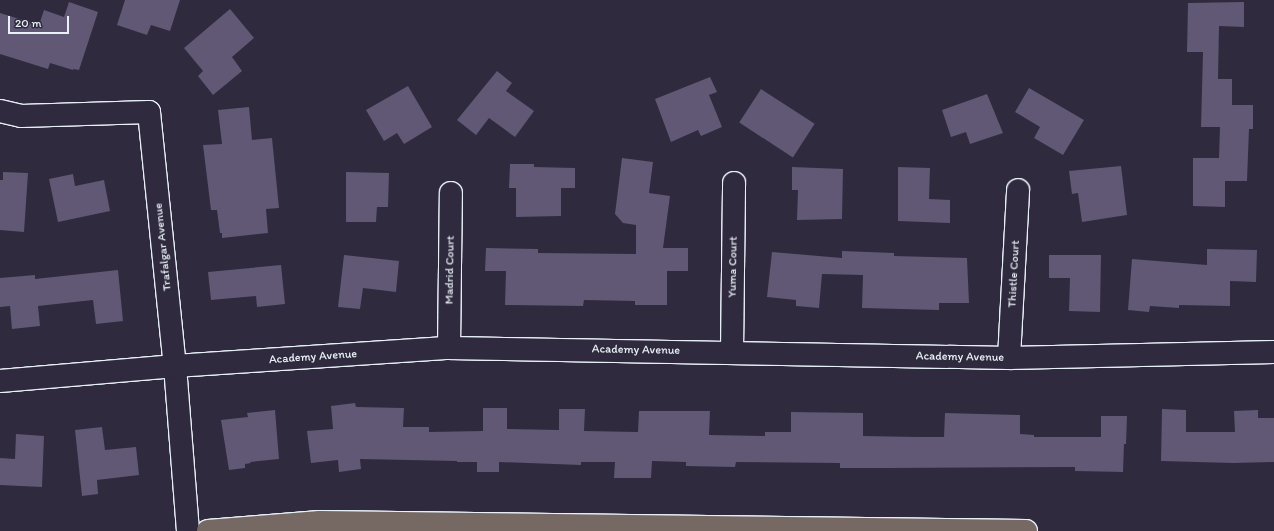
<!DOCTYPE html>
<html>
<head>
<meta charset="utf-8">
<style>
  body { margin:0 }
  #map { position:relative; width:1274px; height:531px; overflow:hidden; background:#2f2a3d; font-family:Itim,sans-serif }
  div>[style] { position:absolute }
  .building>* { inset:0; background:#605875; transform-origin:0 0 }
  .roads { filter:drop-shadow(1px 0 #e8f1f8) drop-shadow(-1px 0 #e8f1f8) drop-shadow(0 1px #e8f1f8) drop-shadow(0 -1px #e8f1f8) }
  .minor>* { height:22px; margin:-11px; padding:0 11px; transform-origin:11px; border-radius:11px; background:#2f2a3d }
  .primary>* { height:22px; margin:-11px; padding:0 11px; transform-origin:11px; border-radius:11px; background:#766964 }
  span { translate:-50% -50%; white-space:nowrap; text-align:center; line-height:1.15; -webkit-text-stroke:3px #2f2a3d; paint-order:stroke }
  .street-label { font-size:12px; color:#e8f1f8 }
  .scale { position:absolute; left:8px; top:16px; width:61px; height:18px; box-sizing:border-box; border:2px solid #e8f1f8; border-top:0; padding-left:5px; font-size:12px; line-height:14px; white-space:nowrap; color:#e8f1f8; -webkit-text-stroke:3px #2f2a3d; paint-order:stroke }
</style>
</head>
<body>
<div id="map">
  <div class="building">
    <div style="clip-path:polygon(125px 0,180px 0,170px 31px,151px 25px,147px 35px,117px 25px)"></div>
    <div style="clip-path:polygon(69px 2px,98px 12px,79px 70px,73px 69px,73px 70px,50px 63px,48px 69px,0 54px,0 13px,39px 25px,44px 10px,64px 17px)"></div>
    <div style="clip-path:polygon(1244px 2px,1244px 27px,1219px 26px,1218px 79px,1232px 79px,1232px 105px,1253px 105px,1253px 129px,1249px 129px,1247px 181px,1225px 181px,1225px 207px,1193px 206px,1193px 158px,1219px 158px,1220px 127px,1201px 127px,1203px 52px,1187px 52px,1188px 3px)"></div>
    <div style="clip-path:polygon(230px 9px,254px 38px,232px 57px,242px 71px,213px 95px,198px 76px,203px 71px,184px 48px)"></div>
    <div style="clip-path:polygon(497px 71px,512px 83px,506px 91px,534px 111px,515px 137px,489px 118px,476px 135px,457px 120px)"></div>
    <div style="clip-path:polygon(710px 77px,717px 92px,709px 95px,722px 127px,701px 136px,698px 130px,671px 142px,655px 99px)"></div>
    <div style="clip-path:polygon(408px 86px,432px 127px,404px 144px,397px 133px,384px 141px,366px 110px)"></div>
    <div style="clip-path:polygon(1029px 88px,1084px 120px,1063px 155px,1034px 138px,1040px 127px,1015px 112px)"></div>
    <div style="left:761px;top:89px;width:64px;height:40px;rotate:33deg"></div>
    <div style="clip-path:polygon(987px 94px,1003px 133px,970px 144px,966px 132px,951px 137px,942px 110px)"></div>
    <div style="clip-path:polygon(249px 107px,252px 140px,272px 138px,279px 208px,266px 209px,268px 233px,222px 238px,222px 233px,220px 233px,217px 210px,211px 210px,203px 145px,222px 144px,218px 110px)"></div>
    <div style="clip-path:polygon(622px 158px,653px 162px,649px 193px,670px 196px,663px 248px,688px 248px,688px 271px,667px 271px,667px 305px,635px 305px,635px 301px,584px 300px,583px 306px,505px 305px,506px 271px,485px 271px,486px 248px,538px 249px,538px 253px,636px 254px,636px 225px,623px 223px,615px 214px)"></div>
    <div style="clip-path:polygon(510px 164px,534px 164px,534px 167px,575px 168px,575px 188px,561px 188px,561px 216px,516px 217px,516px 188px,509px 188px)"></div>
    <div style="clip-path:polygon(1121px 166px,1127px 215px,1082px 222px,1078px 193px,1072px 194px,1069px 171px)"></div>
    <div style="clip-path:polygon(792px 167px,843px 169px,842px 219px,797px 220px,798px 190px,792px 190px)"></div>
    <div style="clip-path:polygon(898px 167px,930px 168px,929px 199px,950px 200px,950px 223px,898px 221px)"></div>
    <div style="clip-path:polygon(3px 172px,28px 173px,24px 232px,0 230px,0 180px,3px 180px)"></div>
    <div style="clip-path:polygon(346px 172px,389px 173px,388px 207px,377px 207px,376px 222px,346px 222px)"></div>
    <div style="clip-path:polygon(73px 174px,75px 186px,104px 180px,110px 211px,58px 222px,49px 179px)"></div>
    <div style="clip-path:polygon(1207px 249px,1257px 250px,1256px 282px,1230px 281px,1230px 306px,1179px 305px,1179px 308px,1150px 306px,1149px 312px,1128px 310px,1132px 259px,1207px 265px)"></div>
    <div style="clip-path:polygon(842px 251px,894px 253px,894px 256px,967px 258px,969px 303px,939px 303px,939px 310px,862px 308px,863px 275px,822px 274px,819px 308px,796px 306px,796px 300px,767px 297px,772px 252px,842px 258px)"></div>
    <div style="clip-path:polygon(344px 255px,399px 261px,396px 292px,363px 288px,360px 309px,338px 307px)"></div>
    <div style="clip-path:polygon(1049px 255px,1101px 255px,1100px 312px,1069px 311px,1070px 278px,1049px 278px)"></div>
    <div style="clip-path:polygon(281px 265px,285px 304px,257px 307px,256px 296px,211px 300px,208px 272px)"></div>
    <div style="clip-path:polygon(118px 270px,123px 321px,96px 324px,93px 300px,38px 306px,40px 326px,12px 329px,10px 306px,0 307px,0 278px,35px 275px,35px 279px)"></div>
    <div style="clip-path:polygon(355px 403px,356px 407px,404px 408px,403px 427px,429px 427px,429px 432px,483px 431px,483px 408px,507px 408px,507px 429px,559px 430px,559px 409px,585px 409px,584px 431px,638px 432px,639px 411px,710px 411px,709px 435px,765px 436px,765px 432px,791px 432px,791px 412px,863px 413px,863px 436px,917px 437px,944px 437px,945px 413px,1020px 415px,1020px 434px,1034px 435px,1034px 437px,1101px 437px,1101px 416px,1127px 416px,1126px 444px,1124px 444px,1123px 472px,1075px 471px,1075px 467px,888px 468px,840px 468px,840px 463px,736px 462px,735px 467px,686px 466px,686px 462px,652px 461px,651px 478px,614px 478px,615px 462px,581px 462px,581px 465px,499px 462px,499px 472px,477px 472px,477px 462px,457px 462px,457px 461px,360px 459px,361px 469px,339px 472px,338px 460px,311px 463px,307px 431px,333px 429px,331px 406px)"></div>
    <div style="clip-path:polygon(1162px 409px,1186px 410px,1186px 432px,1235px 432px,1234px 411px,1258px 410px,1258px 418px,1274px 418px,1274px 462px,1233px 463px,1161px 461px)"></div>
    <div style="clip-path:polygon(275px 410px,279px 459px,250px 462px,251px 463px,245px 464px,245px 468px,229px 470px,221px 420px,248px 417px,247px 413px)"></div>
    <div style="clip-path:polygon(102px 427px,105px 450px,136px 447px,139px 475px,97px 480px,98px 494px,82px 496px,75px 430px)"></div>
    <div style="clip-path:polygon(16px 434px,44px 436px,42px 487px,0 485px,0 458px,15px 459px)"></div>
  </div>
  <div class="roads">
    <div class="minor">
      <div style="left:0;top:111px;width:22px;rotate:13deg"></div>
      <div style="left:21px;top:116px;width:128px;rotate:-1.8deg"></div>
      <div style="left:149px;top:112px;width:255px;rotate:84.2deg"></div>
      <div style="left:175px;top:366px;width:166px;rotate:85.5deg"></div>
      <div style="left:449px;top:348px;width:155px;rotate:-89.3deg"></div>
      <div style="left:732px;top:352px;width:169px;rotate:-89.3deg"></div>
      <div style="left:1009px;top:358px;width:168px;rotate:-86.9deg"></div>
      <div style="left:0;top:381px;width:176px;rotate:-4.9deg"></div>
      <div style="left:175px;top:366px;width:275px;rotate:-3.8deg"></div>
      <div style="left:449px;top:348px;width:560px;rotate:1.02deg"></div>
      <div style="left:1009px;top:358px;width:265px;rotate:-1.3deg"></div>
    </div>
    <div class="primary">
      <div style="left:208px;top:531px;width:112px;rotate:-4.6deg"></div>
      <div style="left:320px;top:522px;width:706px;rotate:0.73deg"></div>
    </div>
  </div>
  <div class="street-label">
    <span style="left:163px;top:247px;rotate:-96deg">Trafalgar Avenue</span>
    <span style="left:733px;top:267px;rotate:-89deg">Yuma Court</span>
    <span style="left:450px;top:270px;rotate:-89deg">Madrid Court</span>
    <span style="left:1014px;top:274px;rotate:-87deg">Thistle Court</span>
    <span style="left:636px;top:350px;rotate:1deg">Academy Avenue</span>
    <span style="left:313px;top:357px;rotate:-4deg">Academy Avenue</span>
    <span style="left:960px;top:357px;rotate:1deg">Academy Avenue</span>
  </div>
  <div class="scale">20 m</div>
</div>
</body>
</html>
